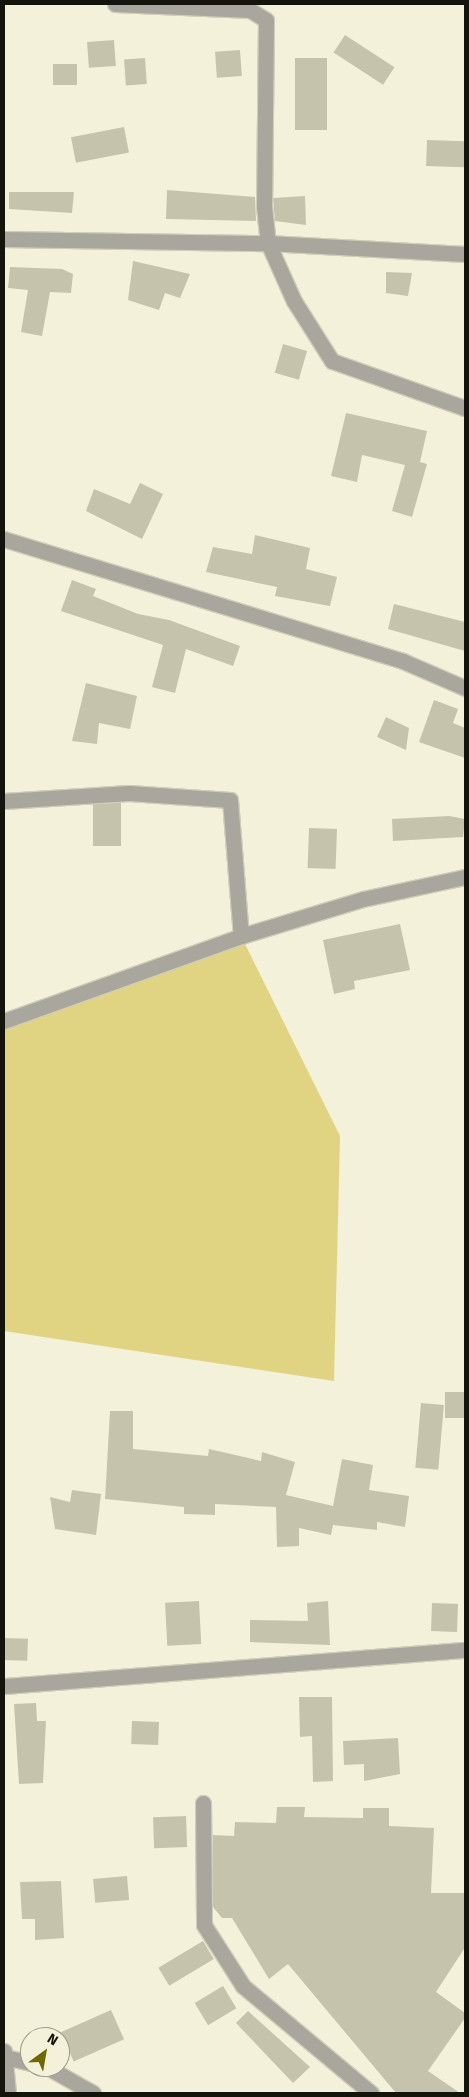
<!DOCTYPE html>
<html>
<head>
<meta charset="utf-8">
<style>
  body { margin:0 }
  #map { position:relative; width:469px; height:2097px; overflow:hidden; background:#f4f1da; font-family:"Fira Sans",sans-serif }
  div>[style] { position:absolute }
  .green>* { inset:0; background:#e0d381 }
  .building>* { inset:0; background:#c6c3ac; transform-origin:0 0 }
  .roads { filter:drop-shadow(1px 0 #d0ceb9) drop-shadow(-1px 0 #d0ceb9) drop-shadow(0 1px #d0ceb9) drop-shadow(0 -1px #d0ceb9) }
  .street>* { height:15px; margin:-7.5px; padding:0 7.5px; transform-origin:7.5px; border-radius:7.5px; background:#a9a69d }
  span { translate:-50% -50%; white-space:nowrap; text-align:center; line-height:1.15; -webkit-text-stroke:5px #f4f1da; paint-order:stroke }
  .frame { position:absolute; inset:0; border:5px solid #15140c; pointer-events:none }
  .north { position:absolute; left:20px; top:2027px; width:50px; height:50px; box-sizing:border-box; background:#f4f1da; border:1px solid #9b9988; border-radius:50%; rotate:32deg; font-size:14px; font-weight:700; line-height:20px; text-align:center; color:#15140c }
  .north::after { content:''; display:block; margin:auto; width:18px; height:22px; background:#6f6800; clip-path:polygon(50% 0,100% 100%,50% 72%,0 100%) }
</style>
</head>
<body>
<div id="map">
  <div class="green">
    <div style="clip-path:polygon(241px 936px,340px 1136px,334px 1381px,4px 1331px,4px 1021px)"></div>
  </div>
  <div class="building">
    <div style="left:345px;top:35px;width:59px;height:21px;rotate:33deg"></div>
    <div style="left:114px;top:40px;width:26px;height:27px;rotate:86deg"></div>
    <div style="left:240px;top:50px;width:26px;height:25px;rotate:86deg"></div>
    <div style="left:145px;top:58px;width:26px;height:21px;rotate:86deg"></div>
    <div style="left:295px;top:58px;width:32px;height:72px"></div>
    <div style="left:53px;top:64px;width:24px;height:21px"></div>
    <div style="left:124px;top:127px;width:26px;height:54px;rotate:79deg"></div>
    <div style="left:427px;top:140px;width:38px;height:26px;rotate:2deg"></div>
    <div style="clip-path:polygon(167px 190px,255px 197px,256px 221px,166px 219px)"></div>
    <div style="clip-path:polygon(9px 192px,74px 192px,72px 213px,9px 209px)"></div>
    <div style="clip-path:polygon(305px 196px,306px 225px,275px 221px,273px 198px)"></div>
    <div style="clip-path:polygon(133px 261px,190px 274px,180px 298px,165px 293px,159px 310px,128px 300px)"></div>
    <div style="clip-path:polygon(10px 267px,62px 269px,73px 274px,71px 293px,50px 292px,42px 336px,21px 332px,28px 290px,8px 288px)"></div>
    <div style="clip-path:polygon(386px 272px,412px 273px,408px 296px,386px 293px)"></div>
    <div style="left:283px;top:344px;width:25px;height:30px;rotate:16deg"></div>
    <div style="clip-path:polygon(346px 413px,427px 431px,420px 462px,427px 464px,412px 517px,392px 511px,405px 465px,362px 455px,357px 482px,331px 476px)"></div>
    <div style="clip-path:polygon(140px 483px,163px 494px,142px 539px,86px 511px,94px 489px,130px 504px)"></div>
    <div style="clip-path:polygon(255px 535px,310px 548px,306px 569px,337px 577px,330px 606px,275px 596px,277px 587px,206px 572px,213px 547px,252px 554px)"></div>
    <div style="clip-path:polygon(72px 580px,96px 589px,93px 596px,138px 614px,169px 620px,240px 646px,233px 666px,186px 649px,175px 693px,152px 687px,163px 645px,61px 611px)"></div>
    <div style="clip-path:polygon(394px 604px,465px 622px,465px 651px,388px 629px)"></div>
    <div style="clip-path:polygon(86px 683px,137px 696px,130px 729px,99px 723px,97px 744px,72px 741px)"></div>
    <div style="clip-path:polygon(434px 700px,458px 709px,453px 723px,465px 728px,465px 758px,419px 742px)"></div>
    <div style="clip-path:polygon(386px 717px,409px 728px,406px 750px,377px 737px)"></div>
    <div style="left:121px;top:803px;width:43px;height:28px;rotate:90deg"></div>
    <div style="clip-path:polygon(449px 816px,465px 819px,463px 837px,393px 841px,392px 819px)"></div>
    <div style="left:309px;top:828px;width:28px;height:40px;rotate:2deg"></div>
    <div style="clip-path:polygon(400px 924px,410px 970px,354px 981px,355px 989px,334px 994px,323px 940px)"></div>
    <div style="left:445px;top:1392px;width:20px;height:26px"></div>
    <div style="left:421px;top:1403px;width:23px;height:65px;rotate:5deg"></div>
    <div style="clip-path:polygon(110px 1411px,133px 1411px,133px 1449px,208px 1456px,209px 1449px,261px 1461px,262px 1452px,295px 1462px,286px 1495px,333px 1506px,342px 1459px,373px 1465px,369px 1490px,409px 1496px,405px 1527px,377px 1522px,377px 1530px,333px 1525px,331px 1535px,299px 1528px,299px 1546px,277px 1547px,276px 1507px,215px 1504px,215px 1515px,184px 1514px,184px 1507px,105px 1499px)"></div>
    <div style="clip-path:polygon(72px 1490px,101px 1494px,96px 1535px,55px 1529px,50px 1497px,70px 1502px)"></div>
    <div style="left:199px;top:1601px;width:43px;height:34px;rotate:87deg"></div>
    <div style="clip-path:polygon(328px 1601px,330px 1645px,250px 1642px,250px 1620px,308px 1621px,307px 1603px)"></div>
    <div style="left:432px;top:1603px;width:26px;height:28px;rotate:2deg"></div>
    <div style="left:4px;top:1638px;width:24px;height:22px;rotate:2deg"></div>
    <div style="clip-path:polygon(299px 1697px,332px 1697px,333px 1781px,313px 1782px,312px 1736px,300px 1737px)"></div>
    <div style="clip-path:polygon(36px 1703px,37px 1721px,46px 1721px,43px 1783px,19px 1784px,14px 1704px)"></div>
    <div style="left:132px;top:1721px;width:27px;height:23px;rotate:2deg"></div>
    <div style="clip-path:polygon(398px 1738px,400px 1774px,364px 1781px,364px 1764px,344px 1765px,343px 1741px)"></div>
    <div style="clip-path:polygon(277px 1807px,305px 1807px,304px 1817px,363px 1818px,363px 1808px,389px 1808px,389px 1826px,434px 1828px,431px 1893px,464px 1893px,464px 1949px,436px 1992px,465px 2013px,465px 2018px,428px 2071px,460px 2093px,396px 2093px,288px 1964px,269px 1979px,232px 1918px,222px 1918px,213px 1907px,213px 1835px,234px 1836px,235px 1822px,276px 1823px)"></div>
    <div style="left:186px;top:1816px;width:31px;height:33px;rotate:88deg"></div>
    <div style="left:127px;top:1876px;width:24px;height:34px;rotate:85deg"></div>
    <div style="clip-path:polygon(61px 1881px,64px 1938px,35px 1940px,35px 1919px,22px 1919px,20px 1882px)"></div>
    <div style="left:203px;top:1941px;width:21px;height:52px;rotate:59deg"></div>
    <div style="left:223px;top:1986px;width:26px;height:33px;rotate:59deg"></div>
    <div style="left:111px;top:2010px;width:32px;height:55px;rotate:66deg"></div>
    <div style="clip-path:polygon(248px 2011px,310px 2067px,293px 2083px,236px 2023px)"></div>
  </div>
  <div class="roads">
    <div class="street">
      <div style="left:115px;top:4px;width:135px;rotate:2.5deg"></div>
      <div style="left:250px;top:10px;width:19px;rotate:32deg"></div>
      <div style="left:266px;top:20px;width:186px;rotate:90.6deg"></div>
      <div style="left:264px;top:206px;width:37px;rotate:84deg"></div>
      <div style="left:268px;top:243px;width:64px;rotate:65.9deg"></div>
      <div style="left:294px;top:301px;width:71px;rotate:57.7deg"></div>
      <div style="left:332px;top:361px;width:141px;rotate:19.5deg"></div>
      <div style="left:4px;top:239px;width:264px;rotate:0.9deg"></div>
      <div style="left:268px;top:243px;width:197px;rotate:3.2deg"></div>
      <div style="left:4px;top:539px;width:417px;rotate:17deg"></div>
      <div style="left:403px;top:661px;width:68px;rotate:23.5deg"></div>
      <div style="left:4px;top:801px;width:125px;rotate:-3.7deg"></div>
      <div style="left:129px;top:793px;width:101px;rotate:4deg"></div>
      <div style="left:230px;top:800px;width:136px;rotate:85.4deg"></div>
      <div style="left:4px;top:1021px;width:252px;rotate:-19.7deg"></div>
      <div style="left:241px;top:936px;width:127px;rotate:-16.9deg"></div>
      <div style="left:363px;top:899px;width:104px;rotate:-12.2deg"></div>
      <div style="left:4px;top:1686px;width:462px;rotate:-4.5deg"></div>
      <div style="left:203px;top:1803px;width:122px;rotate:89.5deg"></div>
      <div style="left:204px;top:1925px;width:72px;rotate:57.4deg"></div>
      <div style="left:243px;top:1986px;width:167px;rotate:39.9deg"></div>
      <div style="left:4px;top:2051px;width:42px;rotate:84.6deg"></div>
      <div style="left:5px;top:2057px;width:26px;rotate:13deg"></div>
      <div style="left:47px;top:2067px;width:53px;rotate:29.5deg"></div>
    </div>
  </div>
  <div class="frame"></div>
  <div class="north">N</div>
</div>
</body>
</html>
